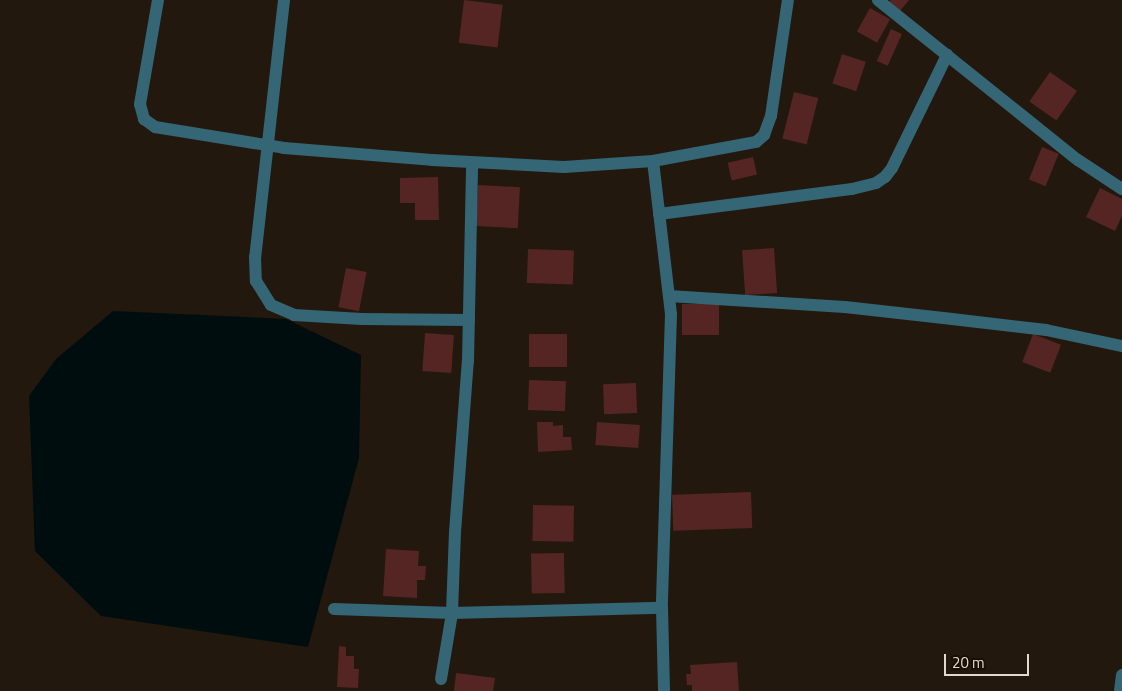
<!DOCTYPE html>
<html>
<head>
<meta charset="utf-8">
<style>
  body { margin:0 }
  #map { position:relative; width:1122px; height:691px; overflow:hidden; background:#23180d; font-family:"Titillium Web",sans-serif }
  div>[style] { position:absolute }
  .water>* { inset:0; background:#000d0f }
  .building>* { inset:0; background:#542522; transform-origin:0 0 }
  .minor>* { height:12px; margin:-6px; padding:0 6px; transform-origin:6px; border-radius:6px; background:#346675 }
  span { translate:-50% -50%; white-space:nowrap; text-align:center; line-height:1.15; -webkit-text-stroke:4px #1a0f05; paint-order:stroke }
  .scale { position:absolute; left:944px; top:654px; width:85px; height:22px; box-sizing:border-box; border:2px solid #e1d9d1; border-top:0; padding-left:6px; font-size:15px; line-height:18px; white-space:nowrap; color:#e1d9d1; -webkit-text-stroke:4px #1a0f05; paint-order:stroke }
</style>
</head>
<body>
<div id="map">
  <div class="water">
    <div style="clip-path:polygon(113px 311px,286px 319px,361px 355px,359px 458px,308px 647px,101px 616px,35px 551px,29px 396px,56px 359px)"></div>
  </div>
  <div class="building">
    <div style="left:464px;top:0;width:39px;height:43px;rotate:7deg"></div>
    <div style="clip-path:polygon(891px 0,909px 0,900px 11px,889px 2px)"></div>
    <div style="left:870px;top:8px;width:23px;height:27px;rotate:29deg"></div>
    <div style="left:891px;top:29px;width:12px;height:35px;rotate:24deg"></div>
    <div style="left:842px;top:54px;width:25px;height:31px;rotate:18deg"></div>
    <div style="left:1050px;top:72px;width:33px;height:36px;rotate:35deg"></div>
    <div style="left:794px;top:92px;width:25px;height:48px;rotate:14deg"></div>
    <div style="left:1042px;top:147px;width:18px;height:35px;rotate:22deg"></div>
    <div style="left:753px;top:157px;width:18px;height:26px;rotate:77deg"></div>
    <div style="clip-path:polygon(438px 177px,439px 220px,415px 220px,415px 203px,400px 203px,400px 178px)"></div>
    <div style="left:478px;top:185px;width:42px;height:41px;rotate:3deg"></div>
    <div style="clip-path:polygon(1100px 188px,1122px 199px,1122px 216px,1115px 231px,1086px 217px)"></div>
    <div style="left:774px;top:248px;width:45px;height:32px;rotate:86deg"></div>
    <div style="left:528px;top:249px;width:46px;height:34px;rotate:2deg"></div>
    <div style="left:346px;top:268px;width:21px;height:40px;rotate:11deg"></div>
    <div style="left:719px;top:304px;width:31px;height:37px;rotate:90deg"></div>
    <div style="left:425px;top:333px;width:29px;height:38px;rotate:4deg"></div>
    <div style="left:567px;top:334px;width:33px;height:38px;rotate:90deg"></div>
    <div style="left:1033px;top:334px;width:30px;height:30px;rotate:21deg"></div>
    <div style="left:529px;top:380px;width:37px;height:30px;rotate:2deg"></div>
    <div style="left:636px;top:383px;width:30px;height:33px;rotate:88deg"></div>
    <div style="clip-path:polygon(537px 422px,553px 422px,553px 426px,563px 425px,563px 437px,571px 437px,572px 450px,538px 452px)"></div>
    <div style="left:597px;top:422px;width:43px;height:23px;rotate:4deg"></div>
    <div style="left:751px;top:492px;width:36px;height:79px;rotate:88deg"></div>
    <div style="left:533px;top:505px;width:41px;height:36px;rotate:1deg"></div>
    <div style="clip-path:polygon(386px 549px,419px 551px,418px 566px,426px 566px,425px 580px,417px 580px,417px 598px,383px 596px)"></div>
    <div style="left:564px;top:553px;width:40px;height:33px;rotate:89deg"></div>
    <div style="clip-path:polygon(339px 646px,346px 647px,346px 656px,354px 656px,354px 669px,359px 669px,358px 688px,337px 687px)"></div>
    <div style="clip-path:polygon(737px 662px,739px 691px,692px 691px,692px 685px,687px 685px,686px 674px,691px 674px,690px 665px)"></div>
    <div style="clip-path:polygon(456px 673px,495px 678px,493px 691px,454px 691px)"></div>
  </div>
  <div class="minor">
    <div style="left:158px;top:0;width:106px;rotate:99.8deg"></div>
    <div style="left:140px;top:104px;width:16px;rotate:75deg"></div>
    <div style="left:144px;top:119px;width:14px;rotate:36deg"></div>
    <div style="left:155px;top:127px;width:131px;rotate:9.2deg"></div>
    <div style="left:284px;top:148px;width:148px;rotate:4.6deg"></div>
    <div style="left:432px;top:160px;width:132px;rotate:3deg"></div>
    <div style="left:564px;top:167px;width:89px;rotate:-3.9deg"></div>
    <div style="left:653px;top:161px;width:105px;rotate:-10.5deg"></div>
    <div style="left:756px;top:142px;width:11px;rotate:-41deg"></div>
    <div style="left:764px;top:135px;width:20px;rotate:-70deg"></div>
    <div style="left:771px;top:116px;width:117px;rotate:-81.7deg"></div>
    <div style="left:284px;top:0;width:259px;rotate:96.4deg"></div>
    <div style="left:255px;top:257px;width:24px;rotate:88deg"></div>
    <div style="left:256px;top:281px;width:28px;rotate:58deg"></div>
    <div style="left:271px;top:305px;width:25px;rotate:23deg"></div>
    <div style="left:294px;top:315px;width:68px;rotate:3.4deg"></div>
    <div style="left:362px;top:319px;width:107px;rotate:0.5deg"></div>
    <div style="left:878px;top:0;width:256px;rotate:38.7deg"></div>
    <div style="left:1078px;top:160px;width:53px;rotate:33.4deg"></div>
    <div style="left:653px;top:161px;width:154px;rotate:83.3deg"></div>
    <div style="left:671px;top:314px;width:294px;rotate:91.8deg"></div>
    <div style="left:662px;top:608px;width:83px;rotate:88.6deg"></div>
    <div style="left:659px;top:214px;width:195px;rotate:-7.4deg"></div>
    <div style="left:852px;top:189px;width:25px;rotate:-14deg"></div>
    <div style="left:876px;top:183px;width:11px;rotate:-34deg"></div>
    <div style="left:885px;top:177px;width:11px;rotate:-52deg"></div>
    <div style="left:892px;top:168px;width:126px;rotate:-64deg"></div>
    <div style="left:669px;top:296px;width:176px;rotate:3.6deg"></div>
    <div style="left:845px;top:307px;width:108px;rotate:6.4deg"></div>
    <div style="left:952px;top:319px;width:95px;rotate:6.7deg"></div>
    <div style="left:1046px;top:330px;width:78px;rotate:11.9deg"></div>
    <div style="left:334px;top:609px;width:118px;rotate:1.9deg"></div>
    <div style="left:452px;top:613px;width:210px;rotate:-1.4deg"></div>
    <div style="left:441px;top:679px;width:67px;rotate:-80.5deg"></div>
    <div style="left:452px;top:613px;width:81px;rotate:-87.9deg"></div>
    <div style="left:455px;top:532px;width:171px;rotate:-85.7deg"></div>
    <div style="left:468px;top:361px;width:198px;rotate:-88.8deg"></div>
    <div style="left:1120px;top:691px;width:16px;rotate:-83deg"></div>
  </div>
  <div class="scale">20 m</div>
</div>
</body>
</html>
